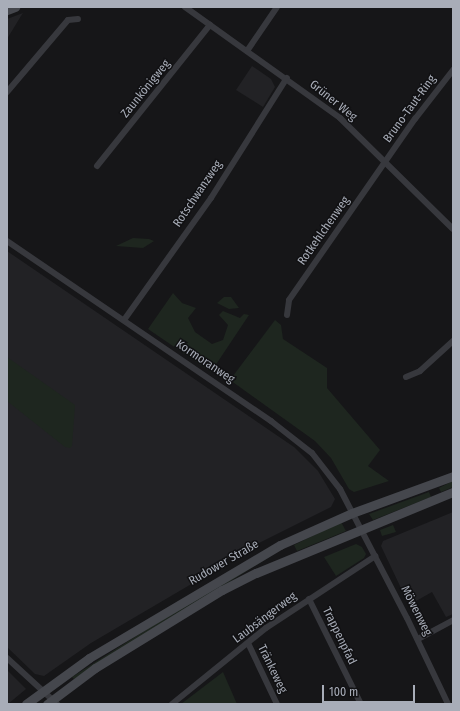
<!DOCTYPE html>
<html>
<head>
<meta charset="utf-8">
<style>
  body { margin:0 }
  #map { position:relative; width:460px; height:711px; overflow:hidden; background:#161618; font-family:"Fira Sans Condensed",sans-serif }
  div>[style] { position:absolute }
  .built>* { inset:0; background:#222225 }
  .green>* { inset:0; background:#1e261f }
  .street>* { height:6px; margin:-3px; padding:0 3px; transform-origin:3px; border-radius:3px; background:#37383d }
  .secondary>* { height:9px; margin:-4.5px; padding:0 4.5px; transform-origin:4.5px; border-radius:4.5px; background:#45474d }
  span { translate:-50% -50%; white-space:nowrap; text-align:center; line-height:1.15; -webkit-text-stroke:3px #111113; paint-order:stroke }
  .street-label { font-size:12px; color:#a8adb8 }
  .frame { position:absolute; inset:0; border:8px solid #a8adb8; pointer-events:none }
  .scale { position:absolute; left:322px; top:685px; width:93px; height:18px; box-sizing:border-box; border:2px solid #a8adb8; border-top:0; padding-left:5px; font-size:12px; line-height:14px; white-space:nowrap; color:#a8adb8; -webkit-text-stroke:3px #111113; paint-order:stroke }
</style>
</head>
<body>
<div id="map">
  <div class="built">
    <div style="clip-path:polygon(23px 13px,21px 16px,7px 39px,7px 19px)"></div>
    <div style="clip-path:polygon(252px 66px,271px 79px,275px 87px,263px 107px,236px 90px)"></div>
    <div style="clip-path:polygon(7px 251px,294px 447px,318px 471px,335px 499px,331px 507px,221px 562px,205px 576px,91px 643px,44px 676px,35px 674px,7px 647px)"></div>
    <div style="clip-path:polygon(453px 512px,453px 614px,446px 617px,432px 592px,409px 605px,381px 546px,383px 541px)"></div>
    <div style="clip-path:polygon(7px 670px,26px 689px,8px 704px,7px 704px)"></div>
  </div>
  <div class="green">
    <div style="clip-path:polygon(133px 238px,149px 239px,154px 241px,143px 248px,116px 246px)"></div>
    <div style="clip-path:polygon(173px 293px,182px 303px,196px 308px,188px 318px,195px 332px,212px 344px,223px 340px,228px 325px,219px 315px,223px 311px,240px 318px,244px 314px,249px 315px,211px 372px,148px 329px)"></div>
    <div style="clip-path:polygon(224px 297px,231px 297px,239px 308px,229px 309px,217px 303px)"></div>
    <div style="clip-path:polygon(275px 320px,281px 325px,283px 339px,327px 368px,327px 388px,380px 450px,368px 466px,389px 481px,354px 492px,349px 489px,331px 458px,315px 441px,230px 380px)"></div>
    <div style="clip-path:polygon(7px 357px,75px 405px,72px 446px,70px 448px,65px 447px,7px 401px)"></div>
    <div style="clip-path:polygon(453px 481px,453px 487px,441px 492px,439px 488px)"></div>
    <div style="clip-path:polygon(429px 492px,431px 497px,373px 520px,369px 514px)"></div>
    <div style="clip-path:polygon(341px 522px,346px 531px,297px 551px,294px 545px)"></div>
    <div style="clip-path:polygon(393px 525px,396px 532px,382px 536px,380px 530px)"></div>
    <div style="clip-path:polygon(356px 544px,362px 547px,366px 554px,364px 558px,336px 576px,324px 557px)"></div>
    <div style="clip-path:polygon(271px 556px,74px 679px,72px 677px,171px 614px)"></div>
    <div style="clip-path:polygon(223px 672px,237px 704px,181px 704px)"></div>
  </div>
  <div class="street">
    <div style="left:185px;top:7px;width:191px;rotate:35.6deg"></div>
    <div style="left:340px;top:118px;width:158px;rotate:44.5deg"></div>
    <div style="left:247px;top:51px;width:53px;rotate:-55.7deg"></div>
    <div style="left:7px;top:92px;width:94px;rotate:-49.7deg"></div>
    <div style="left:68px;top:20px;width:10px;rotate:-6deg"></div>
    <div style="left:97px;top:166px;width:181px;rotate:-51.3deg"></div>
    <div style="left:7px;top:241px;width:320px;rotate:34.3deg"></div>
    <div style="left:271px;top:421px;width:52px;rotate:38deg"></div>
    <div style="left:312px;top:453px;width:46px;rotate:52.1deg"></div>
    <div style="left:340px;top:489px;width:145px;rotate:62.6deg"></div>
    <div style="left:407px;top:618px;width:95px;rotate:64.5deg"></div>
    <div style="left:287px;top:315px;width:15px;rotate:-82deg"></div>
    <div style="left:289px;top:300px;width:221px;rotate:-55.2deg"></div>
    <div style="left:415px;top:119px;width:62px;rotate:-52.2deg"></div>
    <div style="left:124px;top:320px;width:150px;rotate:-54.5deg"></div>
    <div style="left:211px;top:198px;width:142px;rotate:-57.7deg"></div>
    <div style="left:406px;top:377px;width:15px;rotate:-23deg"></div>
    <div style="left:420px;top:371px;width:45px;rotate:-42.3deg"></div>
    <div style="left:309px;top:599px;width:117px;rotate:63.7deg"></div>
    <div style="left:418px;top:639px;width:40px;rotate:-28deg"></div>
    <div style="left:248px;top:643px;width:68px;rotate:64.6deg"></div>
    <div style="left:7px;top:658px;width:68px;rotate:42.6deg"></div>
    <div style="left:172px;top:704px;width:121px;rotate:-39deg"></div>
    <div style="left:266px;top:628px;width:131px;rotate:-33.4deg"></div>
  </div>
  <div class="secondary">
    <div style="left:7px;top:10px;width:9px;rotate:-21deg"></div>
    <div style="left:26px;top:704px;width:78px;rotate:-36.1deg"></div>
    <div style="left:89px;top:658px;width:222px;rotate:-30.6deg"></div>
    <div style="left:280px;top:545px;width:79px;rotate:-24deg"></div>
    <div style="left:352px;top:513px;width:108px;rotate:-20.1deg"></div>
    <div style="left:47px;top:704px;width:60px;rotate:-36.9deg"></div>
    <div style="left:95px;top:668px;width:149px;rotate:-31.6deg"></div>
    <div style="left:222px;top:590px;width:38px;rotate:-27deg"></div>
    <div style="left:256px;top:573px;width:213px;rotate:-22.4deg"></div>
  </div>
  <div class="street-label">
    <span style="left:146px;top:89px;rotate:-51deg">Zaunkönigweg</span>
    <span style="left:333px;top:101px;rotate:39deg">Grüner Weg</span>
    <span style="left:410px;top:109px;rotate:-54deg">Bruno-Taut-Ring</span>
    <span style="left:198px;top:194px;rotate:-56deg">Rotschwanzweg</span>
    <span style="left:324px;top:231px;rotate:-55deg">Rotkehlchenweg</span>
    <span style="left:205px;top:362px;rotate:34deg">Kormoranweg</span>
    <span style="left:224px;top:563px;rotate:-30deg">Rudower Straße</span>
    <span style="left:416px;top:611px;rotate:63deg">Möwenweg</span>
    <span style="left:265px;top:618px;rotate:-37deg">Laubsängerweg</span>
    <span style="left:339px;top:636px;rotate:64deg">Trappenpfad</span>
    <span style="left:272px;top:669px;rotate:64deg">Tränkeweg</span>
  </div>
  <div class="frame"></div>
  <div class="scale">100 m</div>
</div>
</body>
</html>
